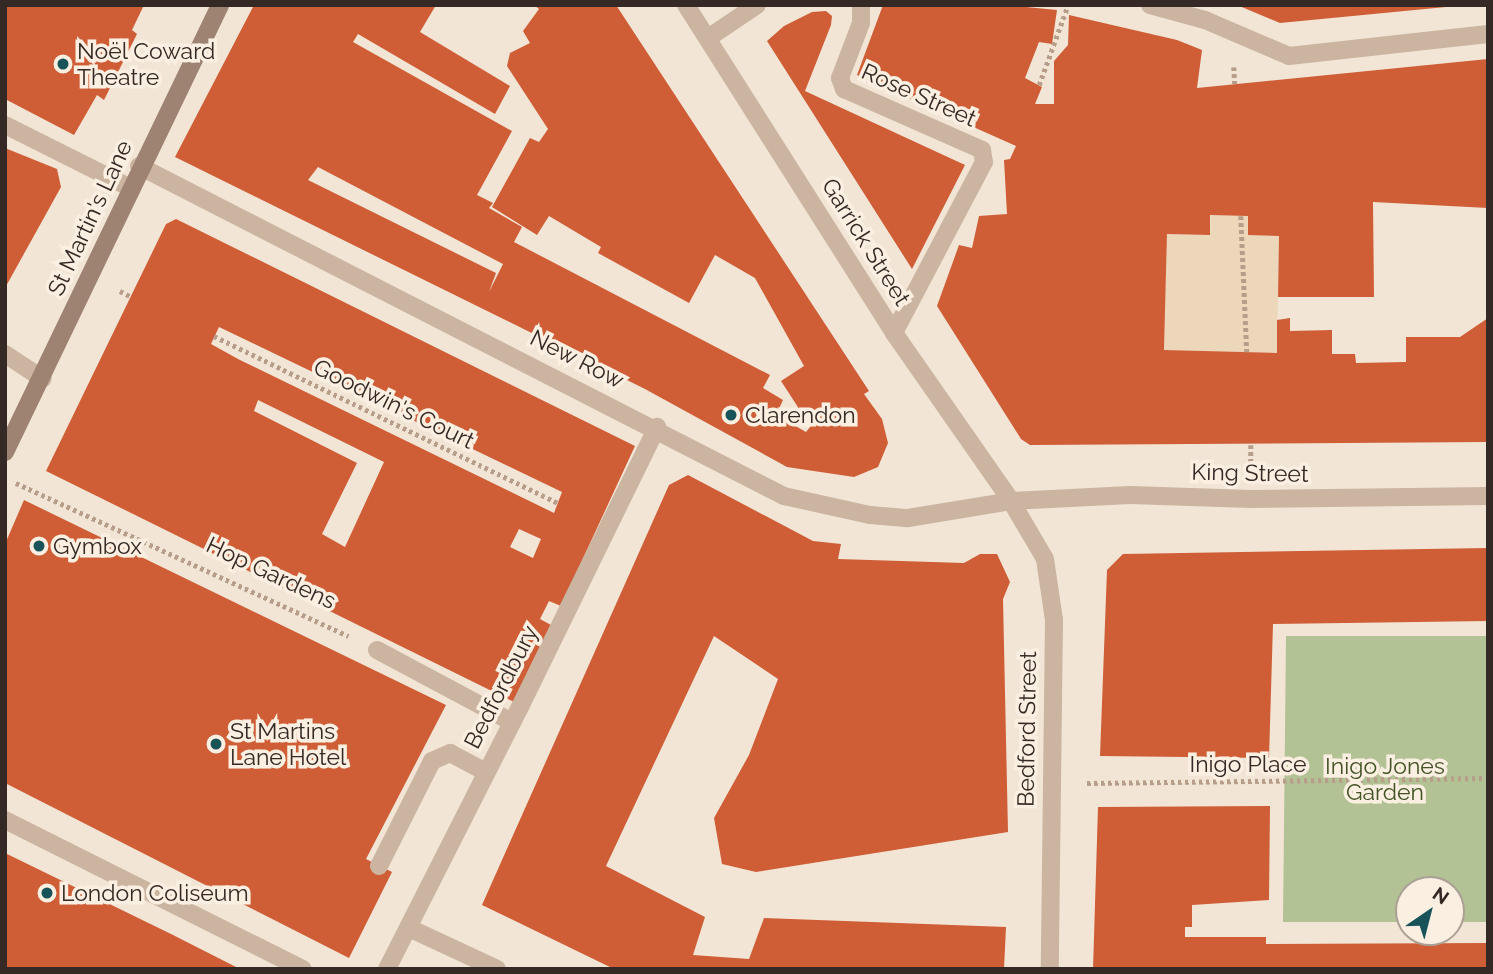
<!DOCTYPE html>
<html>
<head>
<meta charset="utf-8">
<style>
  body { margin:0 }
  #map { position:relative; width:1493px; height:974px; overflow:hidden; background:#f2e5d5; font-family:Raleway,sans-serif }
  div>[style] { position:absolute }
  .green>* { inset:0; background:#b2c294 }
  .plaza>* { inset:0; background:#ecd7ba }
  .building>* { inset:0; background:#cf5d36 }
  .path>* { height:4.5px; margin-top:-2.25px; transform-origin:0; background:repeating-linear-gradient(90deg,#b69e8b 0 3.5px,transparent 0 7px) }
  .service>* { height:18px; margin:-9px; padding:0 9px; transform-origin:9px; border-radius:9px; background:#cbb4a0 }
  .pedestrian>* { height:18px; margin:-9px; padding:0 9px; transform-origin:9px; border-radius:9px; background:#cbb4a0 }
  .minor>* { height:18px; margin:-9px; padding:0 9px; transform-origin:9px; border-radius:9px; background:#cbb4a0 }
  .secondary>* { height:18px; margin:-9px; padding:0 9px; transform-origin:9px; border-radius:9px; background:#9e8372 }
  .dots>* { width:19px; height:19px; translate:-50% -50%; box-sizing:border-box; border:4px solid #faefe1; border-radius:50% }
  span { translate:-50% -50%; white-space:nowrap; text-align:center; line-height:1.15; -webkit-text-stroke:7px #faefe1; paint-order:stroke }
  .poi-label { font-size:23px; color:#342924 }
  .left { translate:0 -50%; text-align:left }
  .street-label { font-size:23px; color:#342924 }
  .park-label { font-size:23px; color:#425426 }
  .frame { position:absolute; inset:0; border:7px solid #342924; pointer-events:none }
  .north { position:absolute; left:1395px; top:876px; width:70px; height:70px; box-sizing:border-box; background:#faefe1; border:2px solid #aba095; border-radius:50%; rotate:35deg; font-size:19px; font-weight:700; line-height:28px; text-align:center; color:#342924 }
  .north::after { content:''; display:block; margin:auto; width:24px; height:32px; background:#175358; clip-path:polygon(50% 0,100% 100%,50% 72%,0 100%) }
</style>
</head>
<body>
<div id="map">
  <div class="green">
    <div style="clip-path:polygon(1286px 636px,1488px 636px,1488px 922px,1451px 922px,1451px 890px,1409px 890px,1409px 922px,1283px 922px)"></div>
  </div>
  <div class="plaza">
    <div style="clip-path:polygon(1211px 215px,1248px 216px,1248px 235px,1279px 236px,1277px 353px,1164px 350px,1167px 234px,1210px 235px)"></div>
  </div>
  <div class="building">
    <div style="clip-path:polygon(5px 5px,144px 5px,132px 30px,137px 34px,104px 100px,97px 95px,74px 135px,5px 99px)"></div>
    <div style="clip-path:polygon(evenodd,254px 5px,436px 5px,420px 32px,510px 86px,495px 114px,358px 34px,353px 42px,512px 131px,477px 195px,493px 203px,489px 208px,522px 227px,514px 242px,770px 375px,763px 388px,783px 400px,776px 415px,806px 432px,824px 410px,807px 421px,781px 381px,804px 366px,755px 278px,715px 255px,689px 303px,598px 253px,601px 247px,549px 216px,537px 235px,492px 207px,530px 138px,539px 142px,548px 129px,507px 66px,510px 53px,530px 43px,523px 31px,539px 9px,534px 5px,616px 5px,869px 391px,864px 394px,882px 419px,888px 443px,878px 467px,854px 477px,787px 467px,645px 389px,175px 157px,254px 5px,318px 167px,503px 264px,489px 292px,496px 273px,308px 180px,318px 167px)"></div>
    <div style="clip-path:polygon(883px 5px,1006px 5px,1057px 10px,1052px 44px,1039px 42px,1025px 78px,1042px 87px,1035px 104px,1054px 104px,1054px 61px,1068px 45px,1069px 15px,1177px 40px,1202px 50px,1197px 88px,1488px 59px,1488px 208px,1373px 202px,1374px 297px,1278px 297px,1279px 236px,1248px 235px,1248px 216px,1210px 215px,1210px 235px,1167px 234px,1164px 350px,1277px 353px,1277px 320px,1290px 318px,1290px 331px,1332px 330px,1332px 354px,1355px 354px,1356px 363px,1406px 362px,1406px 337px,1460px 337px,1488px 318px,1488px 442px,1030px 445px,1021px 439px,937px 306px,959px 245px,972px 248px,979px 216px,1007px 214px,1004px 160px,1010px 159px,1016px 146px,857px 75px)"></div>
    <div style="clip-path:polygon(1237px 5px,1446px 5px,1446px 7px,1280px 23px)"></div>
    <div style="clip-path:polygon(826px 11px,832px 16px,831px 25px,805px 91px,965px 165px,912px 269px,767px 41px,784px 26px,812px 12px)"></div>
    <div style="clip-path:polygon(5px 148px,57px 169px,61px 187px,5px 288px)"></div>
    <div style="clip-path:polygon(evenodd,176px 219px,635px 446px,561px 606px,549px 601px,540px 619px,551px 625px,514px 702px,46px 471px,166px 224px,176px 219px,219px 327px,562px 492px,554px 513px,238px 359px,211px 344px,219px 327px,176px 219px,258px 400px,384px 462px,345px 547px,322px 534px,357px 463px,254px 411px,258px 400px,176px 219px,519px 529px,541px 539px,533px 558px,510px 547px,519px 529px)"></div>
    <div style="clip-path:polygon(688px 475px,813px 541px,841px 544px,838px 559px,964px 563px,980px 554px,997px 554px,1010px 582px,1003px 599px,1008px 832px,756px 872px,722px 864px,714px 818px,749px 755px,778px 679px,714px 636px,606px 866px,705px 917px,693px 955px,749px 959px,764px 918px,1006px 927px,1004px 969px,614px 969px,482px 905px,669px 485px)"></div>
    <div style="clip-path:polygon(24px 500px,446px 705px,366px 859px,392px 872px,349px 958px,5px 783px,5px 544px)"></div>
    <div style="clip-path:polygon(1488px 548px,1488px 621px,1273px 624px,1269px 758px,1100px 756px,1107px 570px,1123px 554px)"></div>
    <div style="clip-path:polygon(1270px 806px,1269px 900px,1192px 905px,1192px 927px,1185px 927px,1185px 937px,1266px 937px,1266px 944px,1488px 943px,1488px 969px,1093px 969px,1098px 807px)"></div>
    <div style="clip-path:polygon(5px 853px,171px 934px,240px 969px,5px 969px)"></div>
  </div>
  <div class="path">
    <div style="left:1234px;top:67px;width:17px;rotate:87deg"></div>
    <div style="left:1039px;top:85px;width:85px;rotate:-70.1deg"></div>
    <div style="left:1241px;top:216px;width:136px;rotate:87.5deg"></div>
    <div style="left:120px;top:291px;width:13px;rotate:27deg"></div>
    <div style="left:214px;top:336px;width:382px;rotate:25.9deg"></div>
    <div style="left:1251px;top:445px;width:20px;rotate:90deg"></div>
    <div style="left:16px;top:483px;width:366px;rotate:24.7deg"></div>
    <div style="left:1087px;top:783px;width:401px;rotate:-0.7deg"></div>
  </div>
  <div class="service">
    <div style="left:377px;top:650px;width:153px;rotate:28.1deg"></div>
    <div style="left:379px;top:866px;width:118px;rotate:-63.2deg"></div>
    <div style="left:432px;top:761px;width:20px;rotate:-24deg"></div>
    <div style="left:450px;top:753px;width:40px;rotate:28deg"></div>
    <div style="left:409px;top:928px;width:97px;rotate:25deg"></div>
  </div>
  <div class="pedestrian">
    <div style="left:861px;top:5px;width:18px;rotate:90deg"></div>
    <div style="left:861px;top:23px;width:59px;rotate:110.9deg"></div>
    <div style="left:840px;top:78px;width:12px;rotate:70deg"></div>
    <div style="left:844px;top:89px;width:151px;rotate:23.8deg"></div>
    <div style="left:982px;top:150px;width:12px;rotate:81deg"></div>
    <div style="left:984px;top:162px;width:193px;rotate:117.8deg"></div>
    <div style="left:1150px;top:5px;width:57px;rotate:15.3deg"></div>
    <div style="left:1205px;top:20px;width:91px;rotate:23.2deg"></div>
    <div style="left:1289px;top:56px;width:200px;rotate:-6.3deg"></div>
    <div style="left:708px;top:38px;width:59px;rotate:-34deg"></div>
    <div style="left:5px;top:125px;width:139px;rotate:26.6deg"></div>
    <div style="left:139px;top:166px;width:725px;rotate:27.1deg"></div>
    <div style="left:784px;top:496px;width:88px;rotate:12.5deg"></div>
    <div style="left:5px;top:354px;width:45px;rotate:33.3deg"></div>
    <div style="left:1011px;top:501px;width:119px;rotate:-2.9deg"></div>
    <div style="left:1130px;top:495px;width:121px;rotate:1.9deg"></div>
    <div style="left:1251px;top:499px;width:237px;rotate:-0.7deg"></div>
    <div style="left:520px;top:707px;width:312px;rotate:-63.9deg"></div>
    <div style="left:5px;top:820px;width:333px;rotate:26.6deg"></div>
  </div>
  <div class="minor">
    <div style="left:686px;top:5px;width:388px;rotate:57.6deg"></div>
    <div style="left:894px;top:333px;width:205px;rotate:55.1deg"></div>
    <div style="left:1011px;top:501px;width:67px;rotate:59.6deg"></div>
    <div style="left:1045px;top:559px;width:62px;rotate:81.6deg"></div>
    <div style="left:1054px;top:620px;width:349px;rotate:90.7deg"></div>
    <div style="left:870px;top:515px;width:38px;rotate:5deg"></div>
    <div style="left:908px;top:518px;width:104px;rotate:-9.4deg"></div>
    <div style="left:387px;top:969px;width:294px;rotate:-63.1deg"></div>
  </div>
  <div class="secondary">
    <div style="left:5px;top:452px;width:496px;rotate:-64.3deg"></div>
  </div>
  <div class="dots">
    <div style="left:63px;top:64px;background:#175358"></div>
    <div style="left:731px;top:415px;background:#175358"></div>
    <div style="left:39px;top:546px;background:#175358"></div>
    <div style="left:216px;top:744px;background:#175358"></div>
    <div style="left:47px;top:893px;background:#175358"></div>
  </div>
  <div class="poi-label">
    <span class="left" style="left:77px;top:64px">Noël Coward<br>Theatre</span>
    <span class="left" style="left:745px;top:415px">Clarendon</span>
    <span class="left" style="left:53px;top:546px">Gymbox</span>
    <span class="left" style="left:230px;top:744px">St Martins<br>Lane Hotel</span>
    <span class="left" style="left:61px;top:893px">London Coliseum</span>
  </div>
  <div class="street-label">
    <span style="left:919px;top:95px;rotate:24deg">Rose Street</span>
    <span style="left:90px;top:218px;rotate:-65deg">St Martin's Lane</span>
    <span style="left:866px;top:242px;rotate:58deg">Garrick Street</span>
    <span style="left:577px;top:359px;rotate:27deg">New Row</span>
    <span style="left:394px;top:404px;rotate:26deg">Goodwin's Court</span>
    <span style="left:1250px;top:473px;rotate:1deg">King Street</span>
    <span style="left:271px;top:573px;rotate:25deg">Hop Gardens</span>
    <span style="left:501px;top:687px;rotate:-63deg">Bedfordbury</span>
    <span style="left:1027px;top:729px;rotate:-89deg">Bedford Street</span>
    <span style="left:1248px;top:764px">Inigo Place</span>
  </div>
  <div class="park-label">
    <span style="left:1385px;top:779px">Inigo Jones<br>Garden</span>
  </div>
  <div class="frame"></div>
  <div class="north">N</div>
</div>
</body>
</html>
